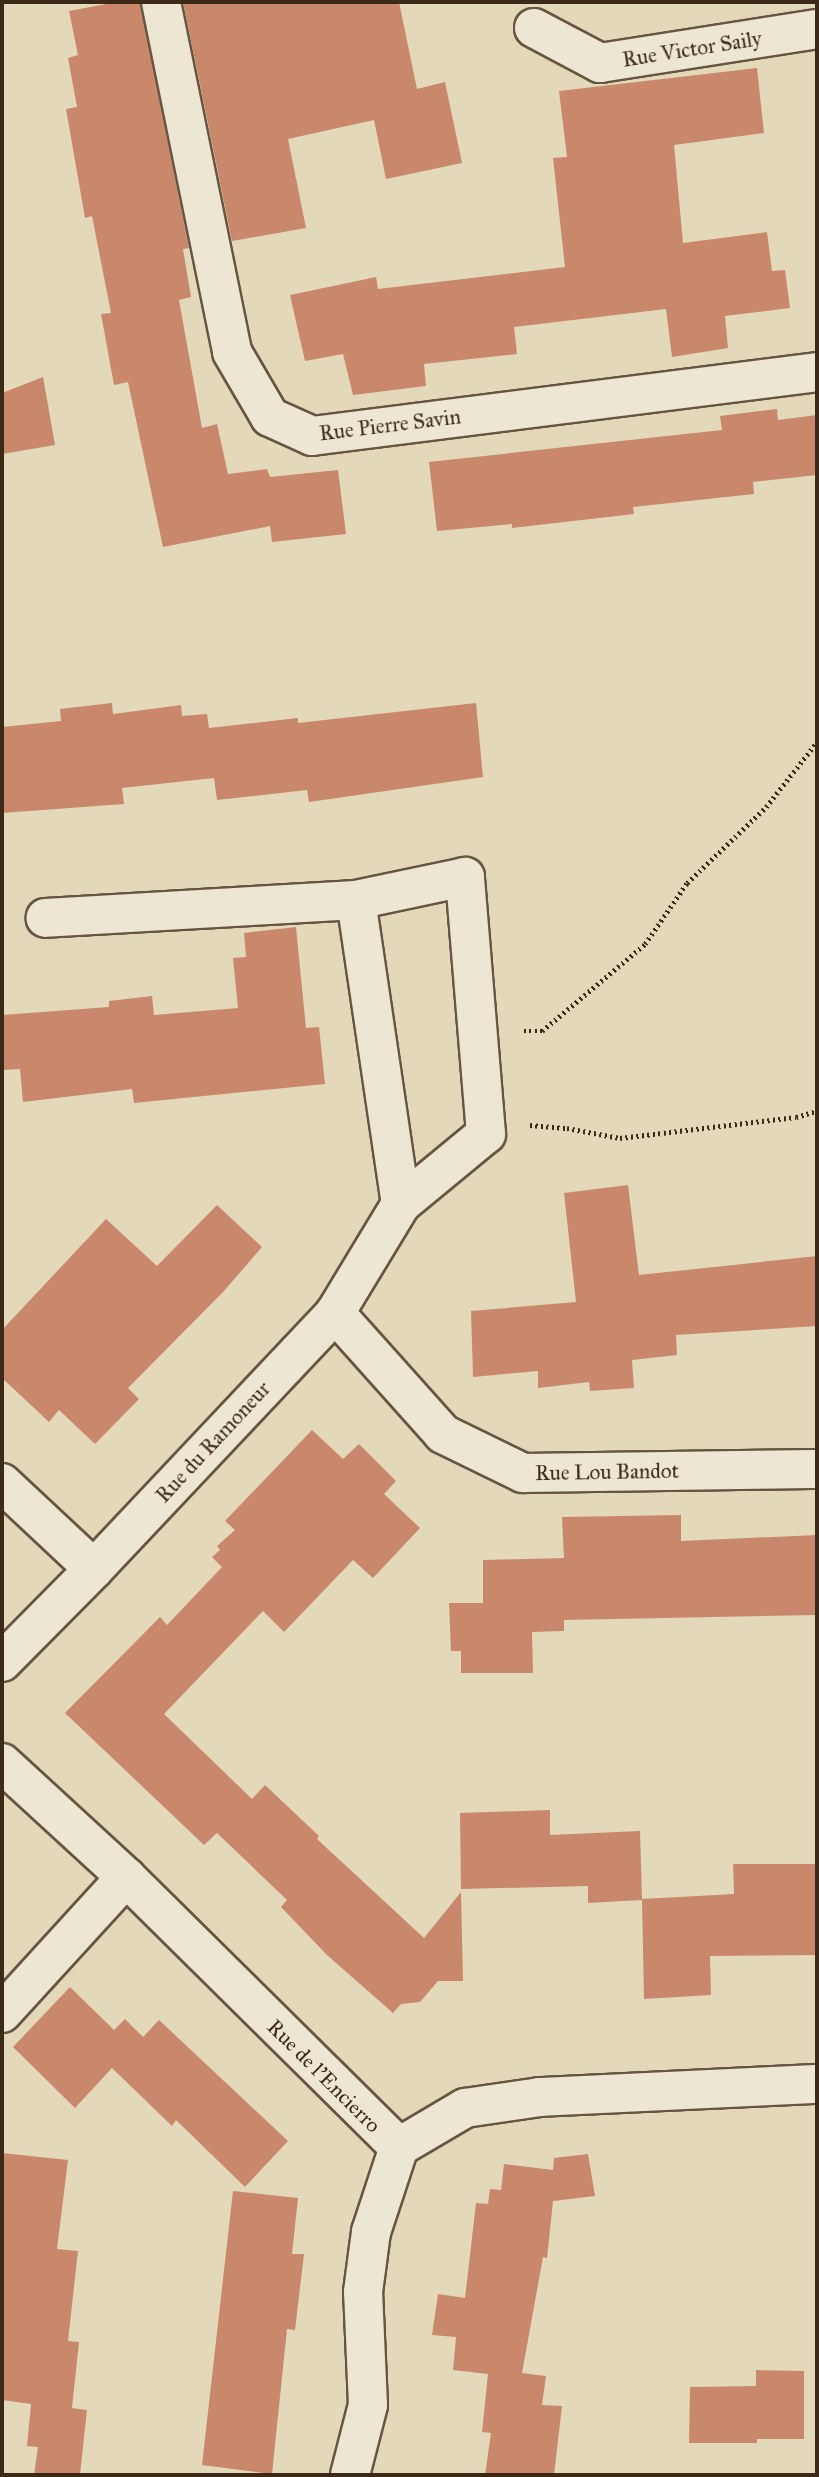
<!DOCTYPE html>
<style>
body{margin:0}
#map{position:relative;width:819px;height:2477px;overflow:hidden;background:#e3d8ba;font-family:"IM FELL Great Primer",serif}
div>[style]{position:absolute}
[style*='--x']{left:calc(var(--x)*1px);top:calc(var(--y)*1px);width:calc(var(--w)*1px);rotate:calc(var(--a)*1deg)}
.building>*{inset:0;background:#c9886c}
.path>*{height:4.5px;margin-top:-2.25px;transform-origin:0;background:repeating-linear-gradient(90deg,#3d2918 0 2px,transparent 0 5.5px)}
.roads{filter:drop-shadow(2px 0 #665540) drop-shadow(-2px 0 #665540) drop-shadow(0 2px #665540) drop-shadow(0 -2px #665540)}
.minor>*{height:38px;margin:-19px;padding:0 19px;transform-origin:19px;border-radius:19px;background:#ede6d2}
span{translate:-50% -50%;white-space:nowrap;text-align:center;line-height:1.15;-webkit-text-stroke:6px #ede6d2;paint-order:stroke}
.street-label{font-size:21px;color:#3d2918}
.frame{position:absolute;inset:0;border:4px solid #3d2918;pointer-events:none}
</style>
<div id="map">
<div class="building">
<i style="clip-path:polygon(117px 2px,140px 2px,189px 248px,183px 249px,191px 297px,179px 300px,202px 428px,217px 424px,228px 474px,267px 469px,270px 477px,338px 470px,346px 534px,272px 542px,270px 526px,163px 547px,128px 382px,114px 385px,101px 314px,111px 313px,92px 216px,85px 218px,66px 109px,77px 107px,68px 58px,78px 55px,69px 11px)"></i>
<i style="clip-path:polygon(183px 2px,399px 2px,417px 89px,445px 82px,462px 163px,386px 179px,374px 120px,288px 139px,306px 228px,232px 241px)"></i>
<i style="clip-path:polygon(757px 68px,764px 133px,674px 145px,683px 243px,767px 232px,772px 271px,785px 270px,790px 308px,725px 316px,728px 348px,672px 357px,666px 309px,514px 327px,517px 354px,424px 364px,426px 386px,353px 395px,343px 354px,305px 361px,290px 295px,376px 277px,378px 289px,565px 267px,553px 158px,567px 157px,559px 91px)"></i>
<i style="clip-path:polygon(43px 377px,55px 445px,2px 454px,2px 393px)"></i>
<i style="clip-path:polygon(777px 409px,778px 420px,817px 415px,817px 475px,753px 482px,754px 494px,633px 507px,634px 514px,512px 528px,512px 524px,437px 531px,429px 462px,722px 430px,720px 416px)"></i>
<i style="clip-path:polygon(112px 703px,113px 714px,181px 705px,182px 716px,207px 714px,209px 728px,298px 718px,298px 723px,476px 703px,483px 777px,309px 802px,307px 790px,217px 800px,214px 778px,122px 788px,124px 804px,2px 813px,2px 727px,61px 721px,60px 709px)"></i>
<i style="clip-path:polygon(296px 927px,306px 1028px,319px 1027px,325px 1084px,134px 1103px,132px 1089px,23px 1102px,20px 1069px,2px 1070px,2px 1015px,109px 1007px,109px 1001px,152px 996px,154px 1015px,238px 1008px,233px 958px,246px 957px,244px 933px)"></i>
<i style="clip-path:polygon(628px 1185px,639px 1275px,817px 1256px,817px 1326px,676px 1335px,677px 1355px,632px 1360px,634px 1388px,590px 1391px,589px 1382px,538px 1388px,538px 1371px,473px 1377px,471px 1311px,576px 1302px,564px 1193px)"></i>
<i style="clip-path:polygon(217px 1205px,262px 1247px,224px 1291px,128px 1388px,139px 1399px,95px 1444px,59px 1410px,49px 1422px,2px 1378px,2px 1330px,106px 1219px,157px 1266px)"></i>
<i style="clip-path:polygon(312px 1430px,343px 1459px,359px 1444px,396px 1481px,384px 1494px,420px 1528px,373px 1578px,353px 1560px,284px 1632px,263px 1611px,164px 1714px,252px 1799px,265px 1785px,319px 1836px,317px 1839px,424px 1938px,461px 1892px,463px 1981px,438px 1981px,420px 2002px,401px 2004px,393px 2013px,327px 1955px,281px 1907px,287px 1900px,217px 1833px,204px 1845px,65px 1713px,160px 1617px,167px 1625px,222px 1567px,212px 1557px,220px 1550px,217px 1546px,235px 1530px,225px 1521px)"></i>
<i style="clip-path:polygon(681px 1515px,681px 1541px,817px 1535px,817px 1615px,564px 1620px,564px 1631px,532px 1632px,533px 1673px,461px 1673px,461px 1651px,451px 1651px,449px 1603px,483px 1603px,483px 1560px,564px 1558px,562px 1517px)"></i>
<i style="clip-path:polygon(550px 1810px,550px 1835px,640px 1831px,642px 1899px,734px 1894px,733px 1864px,817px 1864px,817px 1955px,710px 1956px,711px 1995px,644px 1999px,642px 1900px,588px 1903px,588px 1886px,461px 1889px,460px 1813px)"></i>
<i style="clip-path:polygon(70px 1987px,114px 2030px,125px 2019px,143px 2037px,159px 2020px,288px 2141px,245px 2187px,176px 2120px,172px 2126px,112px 2068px,75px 2108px,13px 2047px)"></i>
<i style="clip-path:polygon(2px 2153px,68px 2160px,57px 2249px,78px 2251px,68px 2341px,79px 2342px,72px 2408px,87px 2410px,80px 2475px,34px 2475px,38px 2447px,27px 2446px,31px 2404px,2px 2400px)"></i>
<i style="clip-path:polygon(588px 2154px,595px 2196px,553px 2201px,547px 2258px,543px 2257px,522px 2373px,546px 2376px,542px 2405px,562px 2406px,554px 2475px,485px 2475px,491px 2433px,482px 2432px,488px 2374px,453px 2370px,456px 2337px,432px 2335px,438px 2294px,465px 2298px,476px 2203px,488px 2204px,490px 2189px,501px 2190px,504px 2164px,553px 2170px,554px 2158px)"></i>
<i style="clip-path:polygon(233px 2191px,298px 2198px,292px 2254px,304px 2254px,295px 2330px,287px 2329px,272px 2474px,202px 2465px)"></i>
<i style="clip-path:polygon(756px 2370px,804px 2371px,804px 2439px,757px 2439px,757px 2443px,689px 2443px,690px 2387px,756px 2386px)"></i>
</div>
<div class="path">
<i style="--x:524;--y:1031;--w:18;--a:0"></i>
<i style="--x:542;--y:1031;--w:135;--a:-40.2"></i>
<i style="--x:645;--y:944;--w:74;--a:-55.5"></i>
<i style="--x:687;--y:883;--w:110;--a:-43.9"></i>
<i style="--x:766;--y:807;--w:83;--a:-51.9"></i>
<i style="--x:530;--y:1125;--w:37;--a:5"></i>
<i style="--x:567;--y:1128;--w:54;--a:10.7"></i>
<i style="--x:620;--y:1138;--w:177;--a:-6.8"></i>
<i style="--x:796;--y:1117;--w:22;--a:-16"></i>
</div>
<div class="roads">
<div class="minor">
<i style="--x:161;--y:2;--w:357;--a:78.5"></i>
<i style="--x:232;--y:352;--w:75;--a:59.7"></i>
<i style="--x:270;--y:417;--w:46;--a:24.3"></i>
<i style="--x:312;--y:436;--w:509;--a:-7.22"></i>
<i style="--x:534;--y:28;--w:75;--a:27.9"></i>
<i style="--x:600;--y:63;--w:219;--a:-8.9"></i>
<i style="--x:356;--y:900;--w:307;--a:81.6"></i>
<i style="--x:335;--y:1313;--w:162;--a:48.2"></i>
<i style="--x:443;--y:1434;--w:89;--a:26"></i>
<i style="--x:523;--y:1473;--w:294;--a:-0.8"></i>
<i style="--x:2;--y:1483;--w:126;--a:43.1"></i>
<i style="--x:2;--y:1662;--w:131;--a:-45.3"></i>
<i style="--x:94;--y:1569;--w:352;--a:-46.7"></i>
<i style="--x:335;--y:1313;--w:127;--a:-58.8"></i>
<i style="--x:401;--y:1204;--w:110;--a:-39.5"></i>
<i style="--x:486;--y:1134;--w:258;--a:-94.7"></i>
<i style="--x:465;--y:877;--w:111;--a:168.1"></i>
<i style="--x:356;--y:900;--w:311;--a:176.7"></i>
<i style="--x:2;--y:1763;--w:168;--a:42.6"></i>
<i style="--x:126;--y:1877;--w:384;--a:44.7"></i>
<i style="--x:2;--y:2013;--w:184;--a:-47.6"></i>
<i style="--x:399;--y:2147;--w:77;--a:-30.6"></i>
<i style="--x:465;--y:2108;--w:76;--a:-8.3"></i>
<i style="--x:540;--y:2097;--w:277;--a:-2.7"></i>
<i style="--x:350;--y:2475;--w:72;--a:-75.6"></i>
<i style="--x:368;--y:2405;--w:113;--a:-92.5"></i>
<i style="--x:363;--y:2292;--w:61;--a:-82.4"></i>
<i style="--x:371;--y:2232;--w:89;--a:-71.8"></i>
</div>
</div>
<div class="street-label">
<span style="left:692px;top:49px;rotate:-9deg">Rue Victor Saily</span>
<span style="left:390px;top:425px;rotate:-7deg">Rue Pierre Savin</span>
<span style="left:213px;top:1442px;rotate:-47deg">Rue du Ramoneur</span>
<span style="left:607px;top:1472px;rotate:-1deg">Rue Lou Bandot</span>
<span style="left:324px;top:2076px;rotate:45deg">Rue de l'Encierro</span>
</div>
<div class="frame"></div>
</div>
